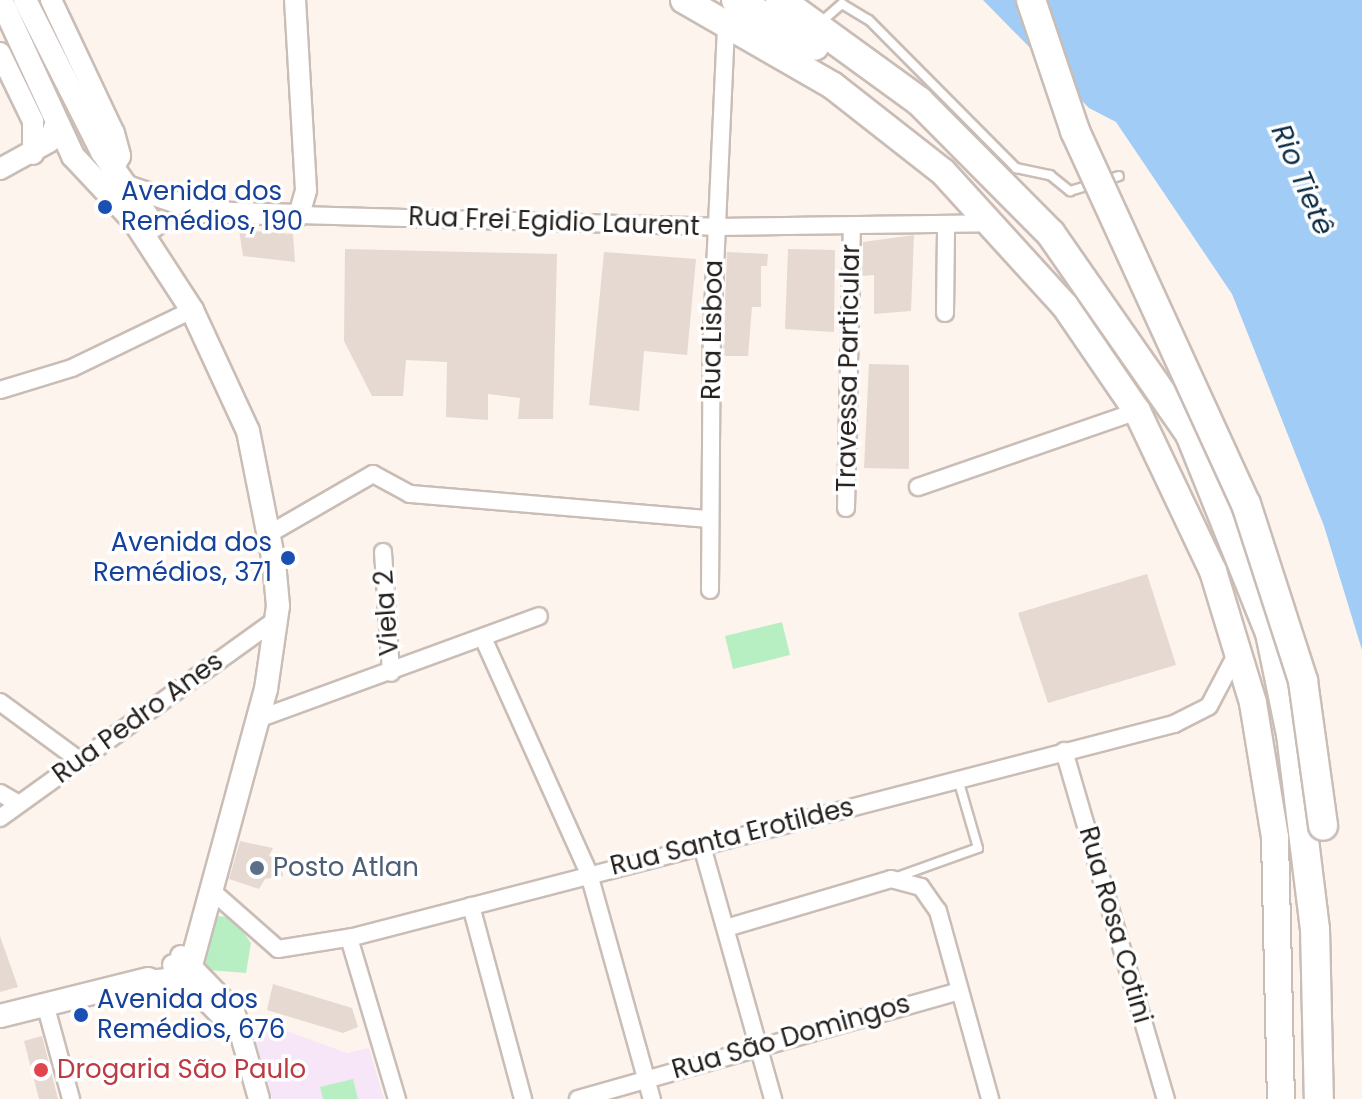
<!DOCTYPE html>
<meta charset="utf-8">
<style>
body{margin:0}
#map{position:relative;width:1362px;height:1099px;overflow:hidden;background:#fef4ee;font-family:Poppins,sans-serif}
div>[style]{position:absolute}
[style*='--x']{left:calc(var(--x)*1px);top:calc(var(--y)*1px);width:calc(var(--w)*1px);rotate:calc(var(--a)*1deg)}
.education>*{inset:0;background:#f6e6f8}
.green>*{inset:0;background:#b7efc2}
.water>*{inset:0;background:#a0ccf5}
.building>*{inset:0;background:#e5d9d1}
.roads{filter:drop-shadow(2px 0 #c9bdb6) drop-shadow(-2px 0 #c9bdb6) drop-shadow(0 2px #c9bdb6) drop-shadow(0 -2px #c9bdb6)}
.service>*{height:8px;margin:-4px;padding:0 4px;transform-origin:4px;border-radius:4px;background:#fff}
.minor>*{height:16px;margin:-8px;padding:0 8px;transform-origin:8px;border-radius:8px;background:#fff}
.tertiary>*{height:20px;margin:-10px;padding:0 10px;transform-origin:10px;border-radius:10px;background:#fff}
.secondary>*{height:22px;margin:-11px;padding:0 11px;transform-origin:11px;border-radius:11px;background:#fff}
.trunk>*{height:26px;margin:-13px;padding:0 13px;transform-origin:13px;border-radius:13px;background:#fff}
.motorway>*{height:28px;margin:-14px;padding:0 14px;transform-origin:14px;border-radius:14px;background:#fff}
.bridges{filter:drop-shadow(2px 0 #c9bdb6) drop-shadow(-2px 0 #c9bdb6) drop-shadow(0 2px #c9bdb6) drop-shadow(0 -2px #c9bdb6)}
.motorway-bridge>*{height:28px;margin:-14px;padding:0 14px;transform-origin:14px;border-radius:14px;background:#fff}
.dots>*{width:22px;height:22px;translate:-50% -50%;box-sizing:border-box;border:4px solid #fff;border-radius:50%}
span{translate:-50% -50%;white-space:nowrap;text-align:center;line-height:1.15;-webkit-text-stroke:7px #fff;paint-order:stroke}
.transit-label{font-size:26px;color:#164399}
.left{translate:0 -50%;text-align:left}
.right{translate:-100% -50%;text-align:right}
.street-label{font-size:26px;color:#25201d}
.service-label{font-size:26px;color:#4e5e75}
.health-label{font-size:26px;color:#be3a42}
.water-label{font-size:28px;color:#0c2e48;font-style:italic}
</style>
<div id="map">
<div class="education">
<i style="clip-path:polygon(268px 1024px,347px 1053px,369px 1048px,384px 1099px,272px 1099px,255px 1040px)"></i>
</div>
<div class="green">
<i style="clip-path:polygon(782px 622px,790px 655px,733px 669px,725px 636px)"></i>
<i style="clip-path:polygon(219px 916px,233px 918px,251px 943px,246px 973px,208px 970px,205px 965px,213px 919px)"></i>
<i style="clip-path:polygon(353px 1079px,358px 1099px,323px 1099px,320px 1087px)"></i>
</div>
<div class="water">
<i style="clip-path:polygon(983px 0,1362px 0,1362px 650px,1324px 526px,1232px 294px,1116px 122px,1089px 108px)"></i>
</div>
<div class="building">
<i style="clip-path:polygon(239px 230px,293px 234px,295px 262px,243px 256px)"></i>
<i style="clip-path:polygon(914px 235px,911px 311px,874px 314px,874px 275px,862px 276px,863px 242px)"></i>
<i style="clip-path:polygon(345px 249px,557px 254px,553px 419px,518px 419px,520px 398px,488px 394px,488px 420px,446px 417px,447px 362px,406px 360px,403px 396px,372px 396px,344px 341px)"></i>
<i style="clip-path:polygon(788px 249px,835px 250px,834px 332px,785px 329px)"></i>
<i style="clip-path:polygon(604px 252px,696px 259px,687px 355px,644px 351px,639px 411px,589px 405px)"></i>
<i style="clip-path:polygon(727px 252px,768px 254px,767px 266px,761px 266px,761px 307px,752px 307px,748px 356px,723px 356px)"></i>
<i style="clip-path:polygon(869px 364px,909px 365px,909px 469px,864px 468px)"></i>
<i style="clip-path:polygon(1147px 574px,1176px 665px,1048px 703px,1018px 613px)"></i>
<i style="clip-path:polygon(240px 841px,273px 848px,269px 856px,280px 859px,283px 876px,265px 879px,259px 889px,229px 879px)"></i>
<i style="clip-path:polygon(0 936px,18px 987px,0 992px)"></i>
<i style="clip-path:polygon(273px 984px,352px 1008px,358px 1027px,343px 1033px,267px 1010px)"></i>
<i style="clip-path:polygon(42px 1036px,58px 1099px,39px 1099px,24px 1041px)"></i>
</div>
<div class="roads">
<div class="service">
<i style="--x:821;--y:22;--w:28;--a:-41"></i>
<i style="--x:842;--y:4;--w:31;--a:31"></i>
<i style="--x:869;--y:20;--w:209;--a:45.2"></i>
<i style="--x:1016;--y:168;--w:35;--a:12"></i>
<i style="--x:1050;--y:175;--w:26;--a:39"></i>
<i style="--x:1070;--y:191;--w:51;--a:-17"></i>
<i style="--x:897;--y:877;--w:86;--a:-19.7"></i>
<i style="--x:978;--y:848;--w:72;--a:-106.2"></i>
</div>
<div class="minor">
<i style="--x:299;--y:215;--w:418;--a:1.6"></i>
<i style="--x:717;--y:227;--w:275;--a:-0.8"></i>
<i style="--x:945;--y:313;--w:86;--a:-89.3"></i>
<i style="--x:0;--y:390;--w:75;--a:-17"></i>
<i style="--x:72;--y:368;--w:133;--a:-25.8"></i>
<i style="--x:918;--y:487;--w:232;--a:-19.1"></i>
<i style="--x:846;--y:508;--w:281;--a:-88.8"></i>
<i style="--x:269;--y:534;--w:120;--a:-30"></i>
<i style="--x:373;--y:474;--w:42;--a:28.4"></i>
<i style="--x:410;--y:494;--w:301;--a:4.8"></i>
<i style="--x:383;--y:552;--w:121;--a:86.2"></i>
<i style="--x:710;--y:590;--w:255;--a:-89.6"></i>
<i style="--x:712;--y:335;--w:314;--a:-87.4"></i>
<i style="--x:484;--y:640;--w:256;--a:65.8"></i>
<i style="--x:589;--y:874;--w:234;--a:74.4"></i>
<i style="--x:0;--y:702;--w:98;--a:36.3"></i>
<i style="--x:258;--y:719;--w:299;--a:-20.1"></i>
<i style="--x:1064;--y:751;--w:363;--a:73.7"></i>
<i style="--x:0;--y:793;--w:22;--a:30"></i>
<i style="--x:0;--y:818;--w:341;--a:-35.7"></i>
<i style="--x:702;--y:846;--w:263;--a:74.3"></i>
<i style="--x:211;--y:890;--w:89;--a:41.4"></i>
<i style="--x:278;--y:949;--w:76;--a:-9.1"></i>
<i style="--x:353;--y:937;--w:848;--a:-14.54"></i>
<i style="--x:1174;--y:724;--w:39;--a:-27"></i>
<i style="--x:1209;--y:706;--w:60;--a:-62.2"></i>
<i style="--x:471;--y:906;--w:200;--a:74.9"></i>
<i style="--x:726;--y:928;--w:172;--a:-16.5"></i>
<i style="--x:891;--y:879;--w:31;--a:15"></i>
<i style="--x:921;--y:887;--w:29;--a:55"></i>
<i style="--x:938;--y:911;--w:195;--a:74.5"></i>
<i style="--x:349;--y:938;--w:168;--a:73.4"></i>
<i style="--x:47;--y:1011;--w:91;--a:74.7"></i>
<i style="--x:578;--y:1099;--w:396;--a:-15.8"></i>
</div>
<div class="tertiary">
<i style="--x:51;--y:0;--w:147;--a:64.7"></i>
<i style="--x:114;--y:133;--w:24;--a:75"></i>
<i style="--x:120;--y:156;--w:17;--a:118"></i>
<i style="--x:0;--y:53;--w:76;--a:64.1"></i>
<i style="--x:33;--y:121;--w:33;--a:90"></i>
<i style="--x:0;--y:169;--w:56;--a:-28.9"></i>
<i style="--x:49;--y:142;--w:21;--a:-71"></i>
<i style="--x:124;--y:185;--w:84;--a:18.6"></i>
<i style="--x:204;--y:212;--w:95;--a:1.8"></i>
<i style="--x:299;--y:215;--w:26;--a:-74"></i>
<i style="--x:306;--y:190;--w:190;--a:-93.3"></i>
<i style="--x:181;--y:956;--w:76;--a:46.1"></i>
<i style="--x:234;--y:1011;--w:91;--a:74.1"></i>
<i style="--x:173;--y:965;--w:79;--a:46.5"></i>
</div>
<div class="secondary">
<i style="--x:1;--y:0;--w:172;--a:65.2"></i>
<i style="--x:73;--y:156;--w:89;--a:46.8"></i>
<i style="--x:134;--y:221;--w:106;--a:56.9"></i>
<i style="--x:192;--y:310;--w:133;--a:65.2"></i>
<i style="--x:248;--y:431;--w:134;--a:78.8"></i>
<i style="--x:274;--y:562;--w:44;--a:84.8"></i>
<i style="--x:278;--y:606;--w:84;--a:98.2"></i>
<i style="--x:266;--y:689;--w:286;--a:105.2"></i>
<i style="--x:191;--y:965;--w:19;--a:133"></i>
<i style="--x:178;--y:979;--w:41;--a:174.4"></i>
<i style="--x:25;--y:0;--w:170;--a:63.1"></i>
<i style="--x:102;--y:152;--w:90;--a:54.9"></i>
<i style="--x:0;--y:1016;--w:153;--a:-14"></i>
</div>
<div class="trunk">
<i style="--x:684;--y:0;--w:171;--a:29.9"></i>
<i style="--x:832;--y:85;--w:141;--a:38.1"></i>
<i style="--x:943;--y:172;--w:181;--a:47.7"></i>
<i style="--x:1065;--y:306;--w:127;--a:55.6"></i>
<i style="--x:1137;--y:411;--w:177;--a:64.6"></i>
<i style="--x:1213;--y:571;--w:138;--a:73.1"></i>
<i style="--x:1253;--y:703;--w:137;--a:80.7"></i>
<i style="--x:1275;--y:838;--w:261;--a:88.7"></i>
</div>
<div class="motorway">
<i style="--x:736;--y:0;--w:91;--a:30.2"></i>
<i style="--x:780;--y:0;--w:172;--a:36"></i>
<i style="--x:919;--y:101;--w:187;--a:45.2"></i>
<i style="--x:1051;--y:234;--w:244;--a:55.2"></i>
<i style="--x:1190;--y:434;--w:214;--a:68.1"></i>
<i style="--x:1270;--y:633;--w:103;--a:78.3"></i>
<i style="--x:1291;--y:734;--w:196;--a:83"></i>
<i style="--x:1315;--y:929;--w:170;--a:88.7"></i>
</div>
</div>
<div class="bridges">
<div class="motorway-bridge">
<i style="--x:1031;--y:0;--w:138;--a:71.4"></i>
<i style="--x:1075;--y:131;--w:410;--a:65.4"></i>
<i style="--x:1246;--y:504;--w:186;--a:72.1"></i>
<i style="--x:1303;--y:681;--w:146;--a:82.1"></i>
</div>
</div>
<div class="dots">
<i style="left:105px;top:207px;background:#1a4fb4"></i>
<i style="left:288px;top:558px;background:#1a4fb4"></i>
<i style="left:257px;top:868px;background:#5c6f8a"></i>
<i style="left:81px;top:1015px;background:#1a4fb4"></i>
<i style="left:41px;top:1070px;background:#e0444e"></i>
</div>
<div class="transit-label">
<span class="left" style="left:121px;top:207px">Avenida dos<br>Remédios, 190</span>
<span class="right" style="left:272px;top:558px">Avenida dos<br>Remédios, 371</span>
<span class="left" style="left:97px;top:1015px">Avenida dos<br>Remédios, 676</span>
</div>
<div class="street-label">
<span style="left:554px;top:222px;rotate:2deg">Rua Frei Egidio Laurent</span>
<span style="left:713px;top:330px;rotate:-89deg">Rua Lisboa</span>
<span style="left:849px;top:368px;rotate:-89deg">Travessa Particular</span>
<span style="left:387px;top:613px;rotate:-94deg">Viela 2</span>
<span style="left:138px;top:718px;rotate:-36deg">Rua Pedro Anes</span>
<span style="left:732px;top:837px;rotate:-14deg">Rua Santa Erotildes</span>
<span style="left:1115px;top:925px;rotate:74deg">Rua Rosa Cotini</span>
<span style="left:791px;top:1037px;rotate:-16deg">Rua São Domingos</span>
</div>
<div class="service-label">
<span class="left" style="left:273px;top:868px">Posto Atlan</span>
</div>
<div class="health-label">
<span class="left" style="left:57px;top:1070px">Drogaria São Paulo</span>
</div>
<div class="water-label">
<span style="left:1302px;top:180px;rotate:67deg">Rio Tietê</span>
</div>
</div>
